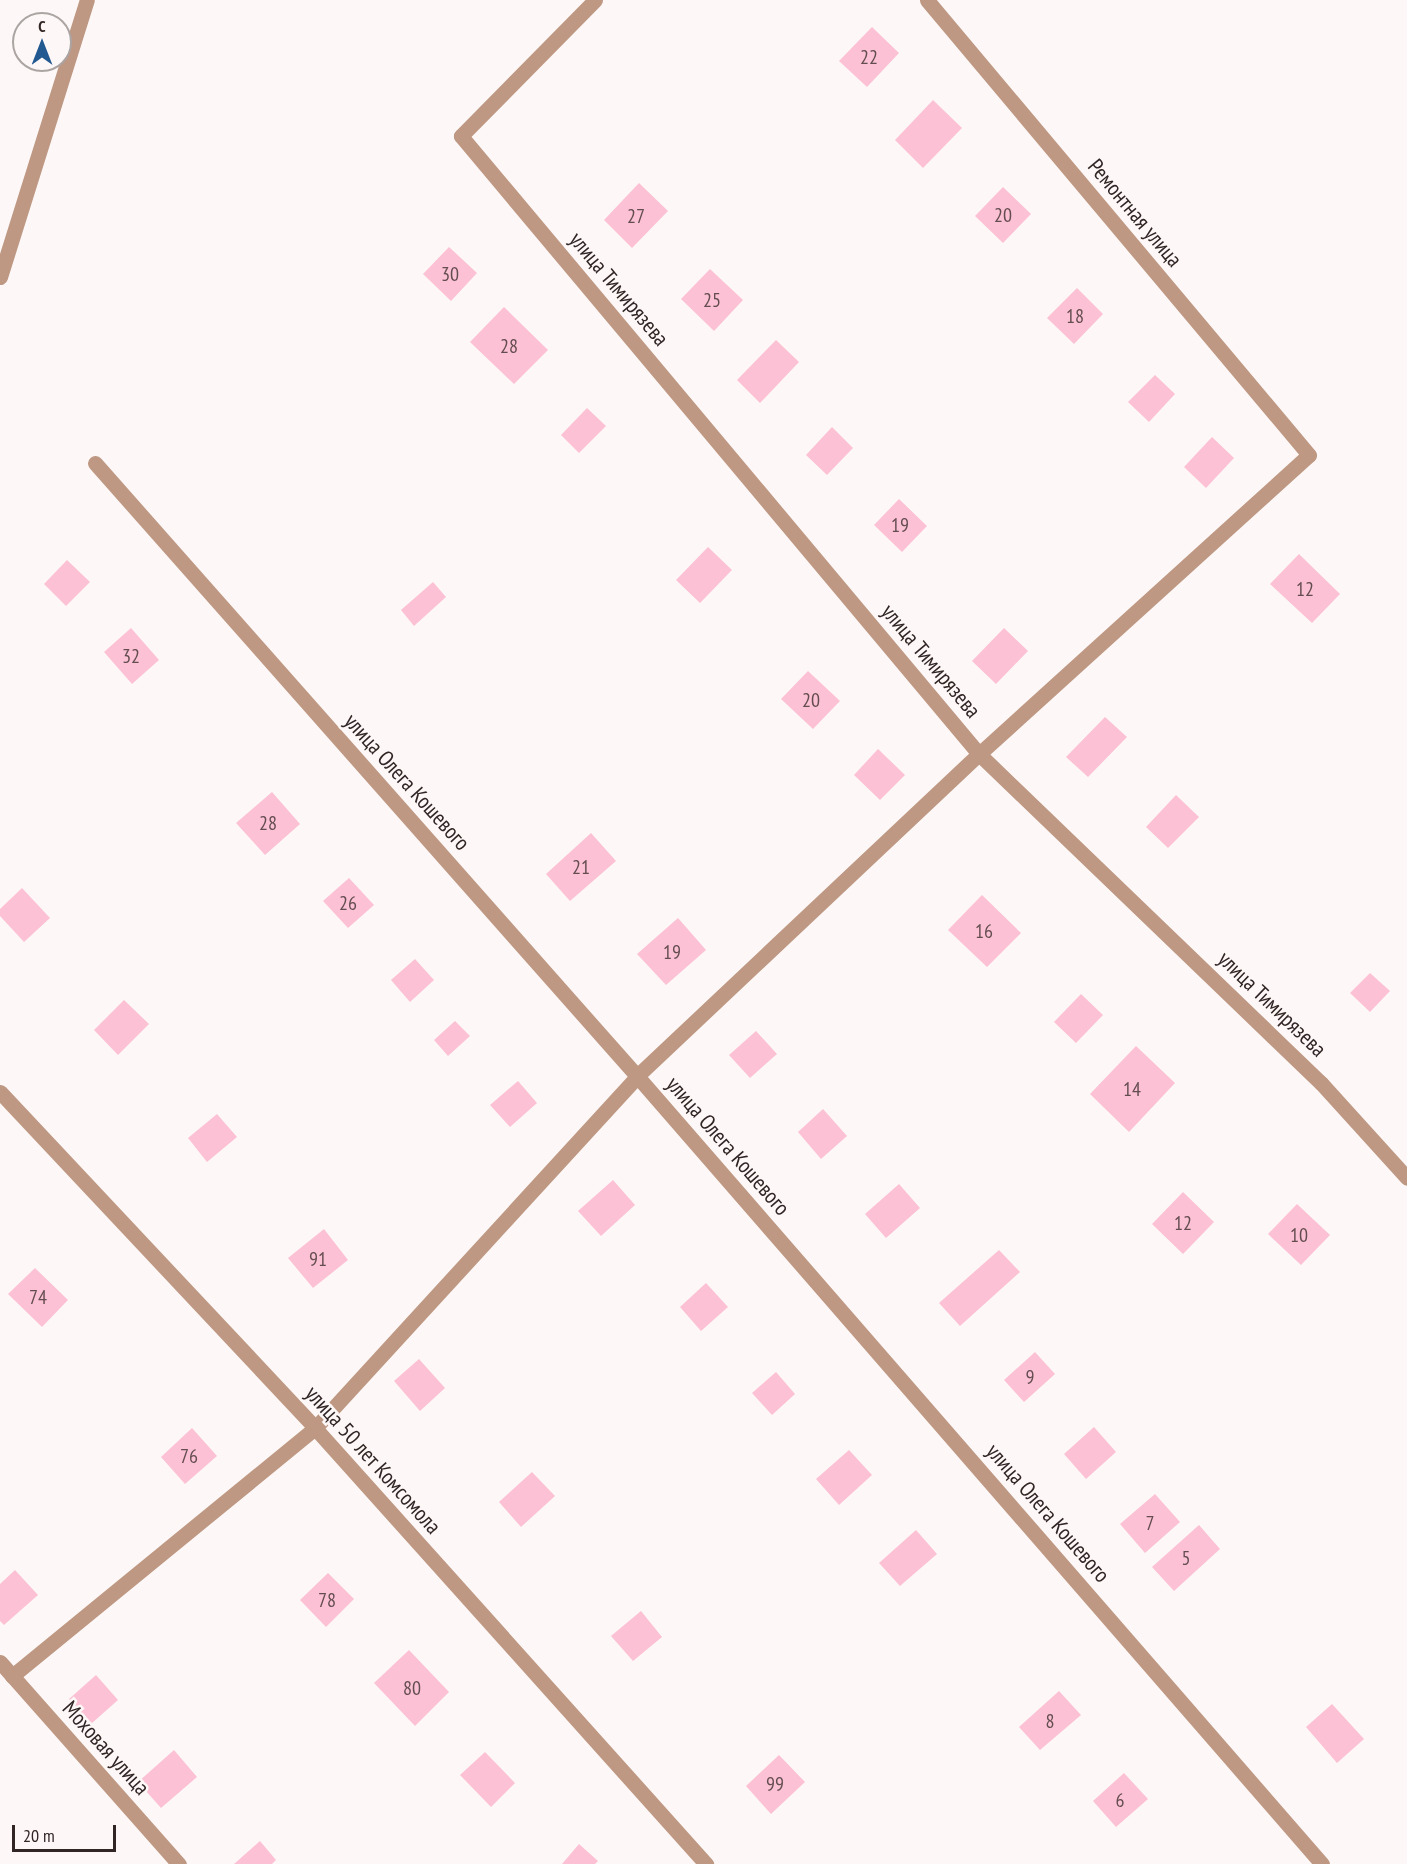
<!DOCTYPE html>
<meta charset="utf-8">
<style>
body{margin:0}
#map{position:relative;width:1407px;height:1864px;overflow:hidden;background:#fdf8f7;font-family:"PT Sans Narrow",sans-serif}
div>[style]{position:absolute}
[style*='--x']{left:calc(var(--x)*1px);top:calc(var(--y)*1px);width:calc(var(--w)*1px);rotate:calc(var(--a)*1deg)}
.building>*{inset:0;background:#fcc1d4}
.minor>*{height:15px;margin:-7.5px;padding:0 7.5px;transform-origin:7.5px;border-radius:7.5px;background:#be9883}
span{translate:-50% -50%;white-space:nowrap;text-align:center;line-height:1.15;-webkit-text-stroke:5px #fdf8f7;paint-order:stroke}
.number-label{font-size:20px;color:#644d51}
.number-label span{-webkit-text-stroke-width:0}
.street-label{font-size:22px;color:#312625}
.north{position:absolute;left:12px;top:12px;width:60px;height:60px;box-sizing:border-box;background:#fdf8f7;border:2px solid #aba4a3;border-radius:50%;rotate:0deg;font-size:16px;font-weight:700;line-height:24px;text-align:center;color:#312625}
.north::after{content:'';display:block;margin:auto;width:21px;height:27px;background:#225991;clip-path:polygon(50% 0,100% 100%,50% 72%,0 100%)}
.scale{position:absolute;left:12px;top:1825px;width:104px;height:27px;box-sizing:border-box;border:3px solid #312625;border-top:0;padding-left:8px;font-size:18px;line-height:21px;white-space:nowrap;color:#312625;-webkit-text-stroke:4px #fdf8f7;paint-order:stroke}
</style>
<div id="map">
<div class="building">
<i style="clip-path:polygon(872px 27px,899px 53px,867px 87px,839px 61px)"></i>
<i style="clip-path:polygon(933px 100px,962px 128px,923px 168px,895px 140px)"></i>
<i style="clip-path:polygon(639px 183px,668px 211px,632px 248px,604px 220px)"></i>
<i style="clip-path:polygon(1003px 187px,1031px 214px,1003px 243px,975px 216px)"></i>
<i style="clip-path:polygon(449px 247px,477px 273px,451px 301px,423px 274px)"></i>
<i style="clip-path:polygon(710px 269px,743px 300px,714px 331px,681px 299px)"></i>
<i style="clip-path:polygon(1077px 288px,1103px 314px,1074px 344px,1047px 318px)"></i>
<i style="clip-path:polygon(504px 307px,548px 350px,514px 384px,470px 342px)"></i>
<i style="clip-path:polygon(776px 340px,799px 362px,760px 403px,737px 380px)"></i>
<i style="clip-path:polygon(1155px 375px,1175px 394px,1149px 422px,1128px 402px)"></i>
<i style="clip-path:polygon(587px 408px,606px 426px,579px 453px,561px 435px)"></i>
<i style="clip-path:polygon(832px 427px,853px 448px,827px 475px,806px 455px)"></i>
<i style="clip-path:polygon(1212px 437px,1234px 458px,1206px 488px,1184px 467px)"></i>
<i style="clip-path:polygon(899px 499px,927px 526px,902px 552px,874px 525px)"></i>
<i style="clip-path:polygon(708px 547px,732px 570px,700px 603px,676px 580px)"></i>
<i style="clip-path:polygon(1299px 554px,1340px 594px,1312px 623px,1270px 584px)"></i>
<i style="clip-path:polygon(67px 560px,90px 582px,66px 606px,44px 584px)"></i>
<i style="clip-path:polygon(433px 582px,446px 597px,414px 626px,401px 610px)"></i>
<i style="clip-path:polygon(131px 628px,159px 660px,132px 684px,104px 652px)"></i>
<i style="clip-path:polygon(1004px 628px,1028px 651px,996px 684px,972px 661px)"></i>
<i style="clip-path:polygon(808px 671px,840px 701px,813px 729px,781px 699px)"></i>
<i style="clip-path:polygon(1105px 717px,1127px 737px,1088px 777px,1066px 757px)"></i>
<i style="clip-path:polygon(878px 749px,905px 775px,880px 800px,854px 775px)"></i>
<i style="clip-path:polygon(272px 792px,300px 824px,265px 855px,236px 823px)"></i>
<i style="clip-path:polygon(1176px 795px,1199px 817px,1168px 848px,1146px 827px)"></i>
<i style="clip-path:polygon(591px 833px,616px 861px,570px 901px,546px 874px)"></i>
<i style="clip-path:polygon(349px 878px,374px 905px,348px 928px,323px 901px)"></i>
<i style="clip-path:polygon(22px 888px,50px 918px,24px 942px,0 916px,0 909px)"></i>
<i style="clip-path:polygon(982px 895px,1021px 933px,987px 967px,948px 930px)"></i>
<i style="clip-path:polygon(678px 918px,706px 950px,666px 985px,637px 954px)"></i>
<i style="clip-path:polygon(415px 959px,434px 980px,410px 1002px,391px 980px)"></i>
<i style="clip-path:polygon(1370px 973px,1390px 991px,1370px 1012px,1350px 993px)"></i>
<i style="clip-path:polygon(1081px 994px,1103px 1015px,1076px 1043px,1054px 1022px)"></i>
<i style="clip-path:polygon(124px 1000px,149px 1024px,118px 1055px,94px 1030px)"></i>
<i style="clip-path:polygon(455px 1021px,470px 1036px,448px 1056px,434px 1040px)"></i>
<i style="clip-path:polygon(756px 1031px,777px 1054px,750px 1078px,729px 1055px)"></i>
<i style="clip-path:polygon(1136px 1046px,1175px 1083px,1129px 1132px,1090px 1094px)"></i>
<i style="clip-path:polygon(518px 1081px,537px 1103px,510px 1127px,490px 1105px)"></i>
<i style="clip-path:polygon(823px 1109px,847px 1136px,821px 1159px,798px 1132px)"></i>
<i style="clip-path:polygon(217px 1114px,237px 1137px,207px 1162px,188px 1138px)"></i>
<i style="clip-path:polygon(613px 1180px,635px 1205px,601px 1236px,578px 1211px)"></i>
<i style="clip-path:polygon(899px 1184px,920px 1208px,886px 1238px,865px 1214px)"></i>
<i style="clip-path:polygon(1183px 1192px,1214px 1222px,1183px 1254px,1152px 1224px)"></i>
<i style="clip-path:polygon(1297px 1204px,1330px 1235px,1301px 1265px,1268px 1234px)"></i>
<i style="clip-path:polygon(324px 1229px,348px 1260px,313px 1288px,288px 1258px)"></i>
<i style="clip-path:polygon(999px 1250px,1020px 1272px,960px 1326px,939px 1303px)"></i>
<i style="clip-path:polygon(35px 1268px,68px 1300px,42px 1327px,8px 1294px)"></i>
<i style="clip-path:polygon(706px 1283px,728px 1307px,701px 1331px,680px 1307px)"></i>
<i style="clip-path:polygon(1035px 1352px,1055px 1374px,1024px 1402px,1004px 1380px)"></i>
<i style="clip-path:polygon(419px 1359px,445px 1388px,420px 1411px,394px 1381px)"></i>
<i style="clip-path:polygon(776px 1372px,795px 1394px,772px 1415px,752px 1393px)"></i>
<i style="clip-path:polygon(1094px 1427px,1116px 1452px,1086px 1479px,1064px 1454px)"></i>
<i style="clip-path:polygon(192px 1428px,217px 1456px,185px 1484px,161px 1457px)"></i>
<i style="clip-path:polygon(849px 1450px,872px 1475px,839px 1505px,816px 1479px)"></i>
<i style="clip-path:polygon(532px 1472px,555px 1496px,521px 1527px,499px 1502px)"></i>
<i style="clip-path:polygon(1155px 1494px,1180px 1522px,1145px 1553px,1120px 1524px)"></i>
<i style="clip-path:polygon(1199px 1525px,1220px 1549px,1174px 1591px,1152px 1567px)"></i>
<i style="clip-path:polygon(916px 1530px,937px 1554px,900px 1586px,879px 1563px)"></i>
<i style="clip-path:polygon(15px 1570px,38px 1595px,4px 1625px,0 1621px,0 1584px)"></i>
<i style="clip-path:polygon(328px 1573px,354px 1599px,326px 1627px,300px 1600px)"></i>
<i style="clip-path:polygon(641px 1611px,662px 1637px,633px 1661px,611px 1636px)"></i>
<i style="clip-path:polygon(409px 1650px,449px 1692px,415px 1726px,374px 1683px)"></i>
<i style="clip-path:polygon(96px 1675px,118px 1700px,91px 1724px,69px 1699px)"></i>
<i style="clip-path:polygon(1059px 1691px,1081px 1715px,1040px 1750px,1019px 1727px)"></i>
<i style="clip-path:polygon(1332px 1704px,1364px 1739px,1337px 1763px,1306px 1727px)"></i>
<i style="clip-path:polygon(174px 1750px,197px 1777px,161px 1808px,138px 1782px)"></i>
<i style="clip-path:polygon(485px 1752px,515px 1783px,491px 1807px,460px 1775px)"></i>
<i style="clip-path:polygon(779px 1755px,805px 1782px,771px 1814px,746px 1786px)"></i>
<i style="clip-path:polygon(1124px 1773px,1148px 1799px,1116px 1827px,1093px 1801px)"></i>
<i style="clip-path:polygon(260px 1841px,276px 1860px,272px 1864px,234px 1864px)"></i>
<i style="clip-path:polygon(579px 1844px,598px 1861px,595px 1864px,562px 1864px)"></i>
</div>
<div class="minor">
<i style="--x:595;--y:0;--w:191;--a:134.6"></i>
<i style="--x:461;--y:136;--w:806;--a:50.03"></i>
<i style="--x:979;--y:754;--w:475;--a:43.9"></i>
<i style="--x:1321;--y:1083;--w:128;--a:47.8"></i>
<i style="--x:0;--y:277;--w:290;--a:-72.6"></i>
<i style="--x:95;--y:463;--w:818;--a:48.52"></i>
<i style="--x:637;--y:1076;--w:1044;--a:49"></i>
<i style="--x:0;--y:1092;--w:461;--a:46.8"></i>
<i style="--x:315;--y:1428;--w:586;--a:48.11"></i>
<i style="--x:0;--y:1662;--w:270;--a:48.5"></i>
<i style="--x:12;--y:1676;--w:392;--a:-39.3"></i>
<i style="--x:315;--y:1428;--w:477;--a:-47.5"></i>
<i style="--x:637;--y:1076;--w:470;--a:-43.3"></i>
<i style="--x:979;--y:754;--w:445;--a:-42.2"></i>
<i style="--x:1309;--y:455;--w:594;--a:-130.02"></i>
</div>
<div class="number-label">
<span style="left:869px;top:57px">22</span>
<span style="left:1003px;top:215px">20</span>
<span style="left:636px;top:216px">27</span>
<span style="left:450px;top:274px">30</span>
<span style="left:712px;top:300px">25</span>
<span style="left:1075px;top:316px">18</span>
<span style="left:509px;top:346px">28</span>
<span style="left:900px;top:525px">19</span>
<span style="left:1305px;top:589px">12</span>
<span style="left:131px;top:656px">32</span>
<span style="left:811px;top:700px">20</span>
<span style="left:268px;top:823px">28</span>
<span style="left:581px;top:867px">21</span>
<span style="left:348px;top:903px">26</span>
<span style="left:984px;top:931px">16</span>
<span style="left:672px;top:952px">19</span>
<span style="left:1132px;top:1089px">14</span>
<span style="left:1183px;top:1223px">12</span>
<span style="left:1299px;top:1235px">10</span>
<span style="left:318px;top:1259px">91</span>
<span style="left:38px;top:1297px">74</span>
<span style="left:1030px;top:1377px">9</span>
<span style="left:189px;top:1456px">76</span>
<span style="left:1150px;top:1523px">7</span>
<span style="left:1186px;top:1558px">5</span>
<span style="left:327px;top:1600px">78</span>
<span style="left:412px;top:1688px">80</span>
<span style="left:1050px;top:1721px">8</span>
<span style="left:775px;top:1784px">99</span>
<span style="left:1120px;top:1800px">6</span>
</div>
<div class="street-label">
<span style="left:1135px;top:213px;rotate:50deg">Ремонтная улица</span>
<span style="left:619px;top:289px;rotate:50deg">улица Тимирязева</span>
<span style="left:931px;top:661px;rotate:50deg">улица Тимирязева</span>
<span style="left:407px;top:782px;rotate:48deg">улица Олега Кошевого</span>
<span style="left:1272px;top:1004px;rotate:44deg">улица Тимирязева</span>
<span style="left:728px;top:1146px;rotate:49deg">улица Олега Кошевого</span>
<span style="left:373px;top:1460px;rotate:48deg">улица 50 лет Комсомола</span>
<span style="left:1048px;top:1513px;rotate:49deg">улица Олега Кошевого</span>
<span style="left:106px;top:1748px;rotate:48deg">Моховая улица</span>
</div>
<div class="north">С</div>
<div class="scale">20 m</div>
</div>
